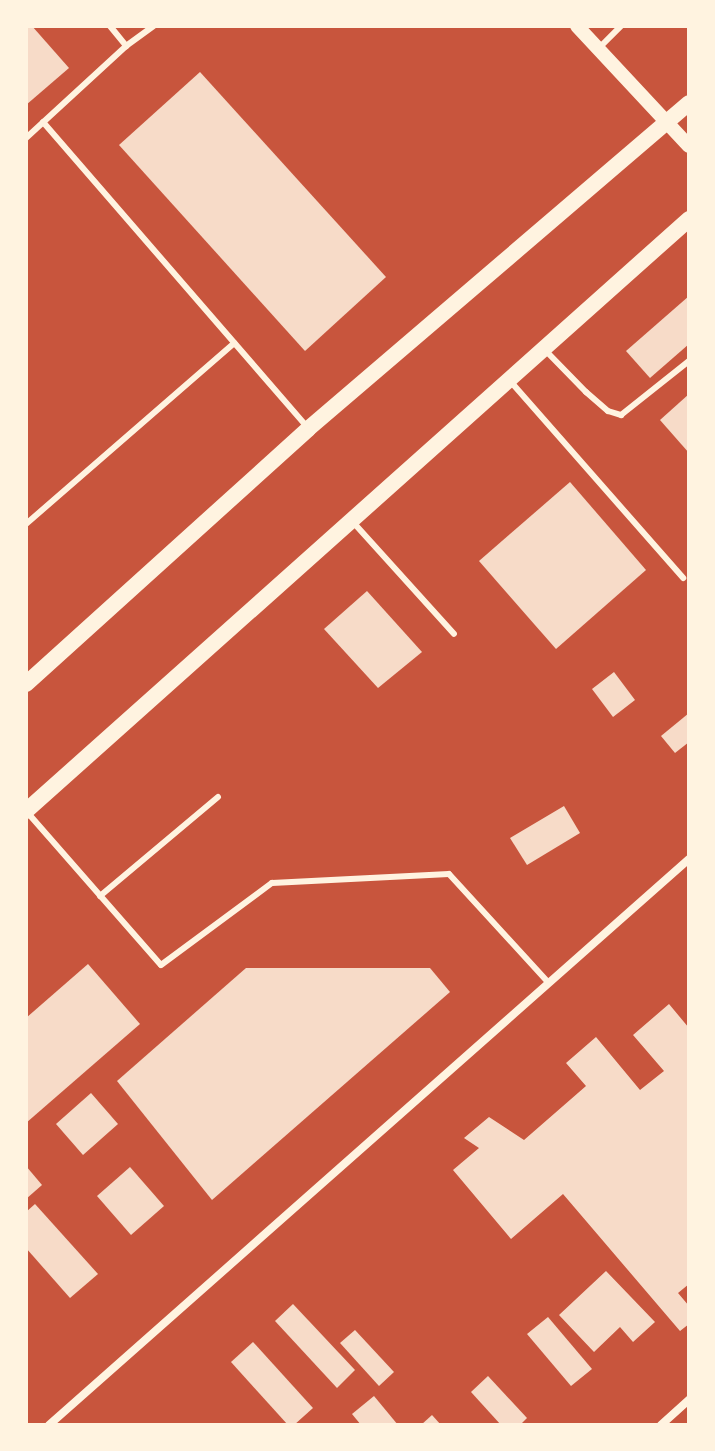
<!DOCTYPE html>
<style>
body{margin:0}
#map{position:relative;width:715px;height:1451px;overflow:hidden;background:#c8553d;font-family:Rubik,sans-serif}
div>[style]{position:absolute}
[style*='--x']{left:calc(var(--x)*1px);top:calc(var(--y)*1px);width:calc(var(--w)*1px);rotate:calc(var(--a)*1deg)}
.building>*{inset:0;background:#f7dbc8}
.service>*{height:6px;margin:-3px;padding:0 3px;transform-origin:3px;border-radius:3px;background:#fff3e0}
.minor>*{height:8px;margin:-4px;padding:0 4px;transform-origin:4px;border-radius:4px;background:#fff3e0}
.tertiary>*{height:14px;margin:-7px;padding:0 7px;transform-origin:7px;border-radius:7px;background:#fff3e0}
.secondary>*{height:16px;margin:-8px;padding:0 8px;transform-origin:8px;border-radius:8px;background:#fff3e0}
span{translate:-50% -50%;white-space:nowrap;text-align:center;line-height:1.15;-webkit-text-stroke:8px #fff3e0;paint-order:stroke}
.frame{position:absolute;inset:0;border:28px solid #fff3e0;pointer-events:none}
</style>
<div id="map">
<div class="building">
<i style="clip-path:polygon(26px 26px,32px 26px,69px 68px,26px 105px)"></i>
<i style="clip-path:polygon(200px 72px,386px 277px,305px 351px,119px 145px)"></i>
<i style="clip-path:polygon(689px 296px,689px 344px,650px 378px,626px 351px)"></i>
<i style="clip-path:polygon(689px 394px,689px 453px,660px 420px)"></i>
<i style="clip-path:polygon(570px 482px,646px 570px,556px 649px,479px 561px)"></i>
<i style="clip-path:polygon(367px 591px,422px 652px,378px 688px,324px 629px)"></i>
<i style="clip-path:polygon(614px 672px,635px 700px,613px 717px,592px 689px)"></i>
<i style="clip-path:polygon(689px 713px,689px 742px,675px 753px,661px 736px)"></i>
<i style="clip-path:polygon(564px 806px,580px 833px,527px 865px,510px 838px)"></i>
<i style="clip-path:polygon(88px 964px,140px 1024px,26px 1123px,26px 1018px)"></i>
<i style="clip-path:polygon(246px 968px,430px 968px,450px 992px,212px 1200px,117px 1081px)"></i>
<i style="clip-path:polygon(669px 1004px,689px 1028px,689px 1284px,678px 1293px,689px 1306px,689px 1324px,680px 1331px,563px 1194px,511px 1239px,453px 1170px,479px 1148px,464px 1138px,489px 1117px,524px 1140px,586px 1086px,566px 1063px,596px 1037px,640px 1090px,664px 1071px,633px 1035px)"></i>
<i style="clip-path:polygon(91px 1093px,118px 1124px,83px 1155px,56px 1124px)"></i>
<i style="clip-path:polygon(26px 1166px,42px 1185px,26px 1199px)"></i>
<i style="clip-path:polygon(130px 1167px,164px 1206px,131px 1235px,97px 1196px)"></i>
<i style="clip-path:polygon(35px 1204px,98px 1274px,70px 1298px,26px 1248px,26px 1212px)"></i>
<i style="clip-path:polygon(606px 1271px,655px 1322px,633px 1342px,620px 1327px,594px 1352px,559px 1315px)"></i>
<i style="clip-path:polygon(293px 1304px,355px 1370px,337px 1388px,275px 1321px)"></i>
<i style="clip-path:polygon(548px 1317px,592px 1369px,571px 1386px,527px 1334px)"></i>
<i style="clip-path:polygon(355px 1330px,394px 1372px,379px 1386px,340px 1343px)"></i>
<i style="clip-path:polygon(253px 1342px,313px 1408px,294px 1425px,288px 1425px,231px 1362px)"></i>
<i style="clip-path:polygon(488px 1376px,527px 1418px,520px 1425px,501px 1425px,471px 1392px)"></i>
<i style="clip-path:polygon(374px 1396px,398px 1425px,361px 1425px,352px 1414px)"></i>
<i style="clip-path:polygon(432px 1415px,441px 1425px,421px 1425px)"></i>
</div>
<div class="service">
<i style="--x:110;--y:26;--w:26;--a:51"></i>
<i style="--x:598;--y:49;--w:33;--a:-45"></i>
<i style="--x:43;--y:122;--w:405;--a:49.1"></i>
<i style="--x:26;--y:138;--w:136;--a:-42.6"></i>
<i style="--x:126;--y:46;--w:34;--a:-36"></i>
<i style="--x:545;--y:350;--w:59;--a:45.7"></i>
<i style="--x:586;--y:392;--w:29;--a:41"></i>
<i style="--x:608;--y:411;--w:14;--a:17"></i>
<i style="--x:621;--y:415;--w:87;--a:-38.5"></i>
<i style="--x:511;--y:382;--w:261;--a:48.7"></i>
<i style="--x:352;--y:521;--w:152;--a:47.9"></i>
<i style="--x:26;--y:524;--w:276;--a:-41"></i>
<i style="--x:27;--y:812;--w:203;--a:48.8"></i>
<i style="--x:161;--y:965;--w:138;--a:-36.5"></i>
<i style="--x:272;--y:883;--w:177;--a:-2.9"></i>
<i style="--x:449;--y:874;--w:145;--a:47.5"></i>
<i style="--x:100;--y:896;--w:154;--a:-40"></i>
</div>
<div class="minor">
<i style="--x:49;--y:1425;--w:854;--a:-41.49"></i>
<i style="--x:661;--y:1425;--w:38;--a:-42"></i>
</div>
<div class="tertiary">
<i style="--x:577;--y:26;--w:164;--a:47"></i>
</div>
<div class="secondary">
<i style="--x:26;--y:684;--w:380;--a:-42.1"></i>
<i style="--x:308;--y:429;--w:501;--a:-40.55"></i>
<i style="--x:26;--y:811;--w:889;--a:-41.76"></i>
</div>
<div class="frame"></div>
</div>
